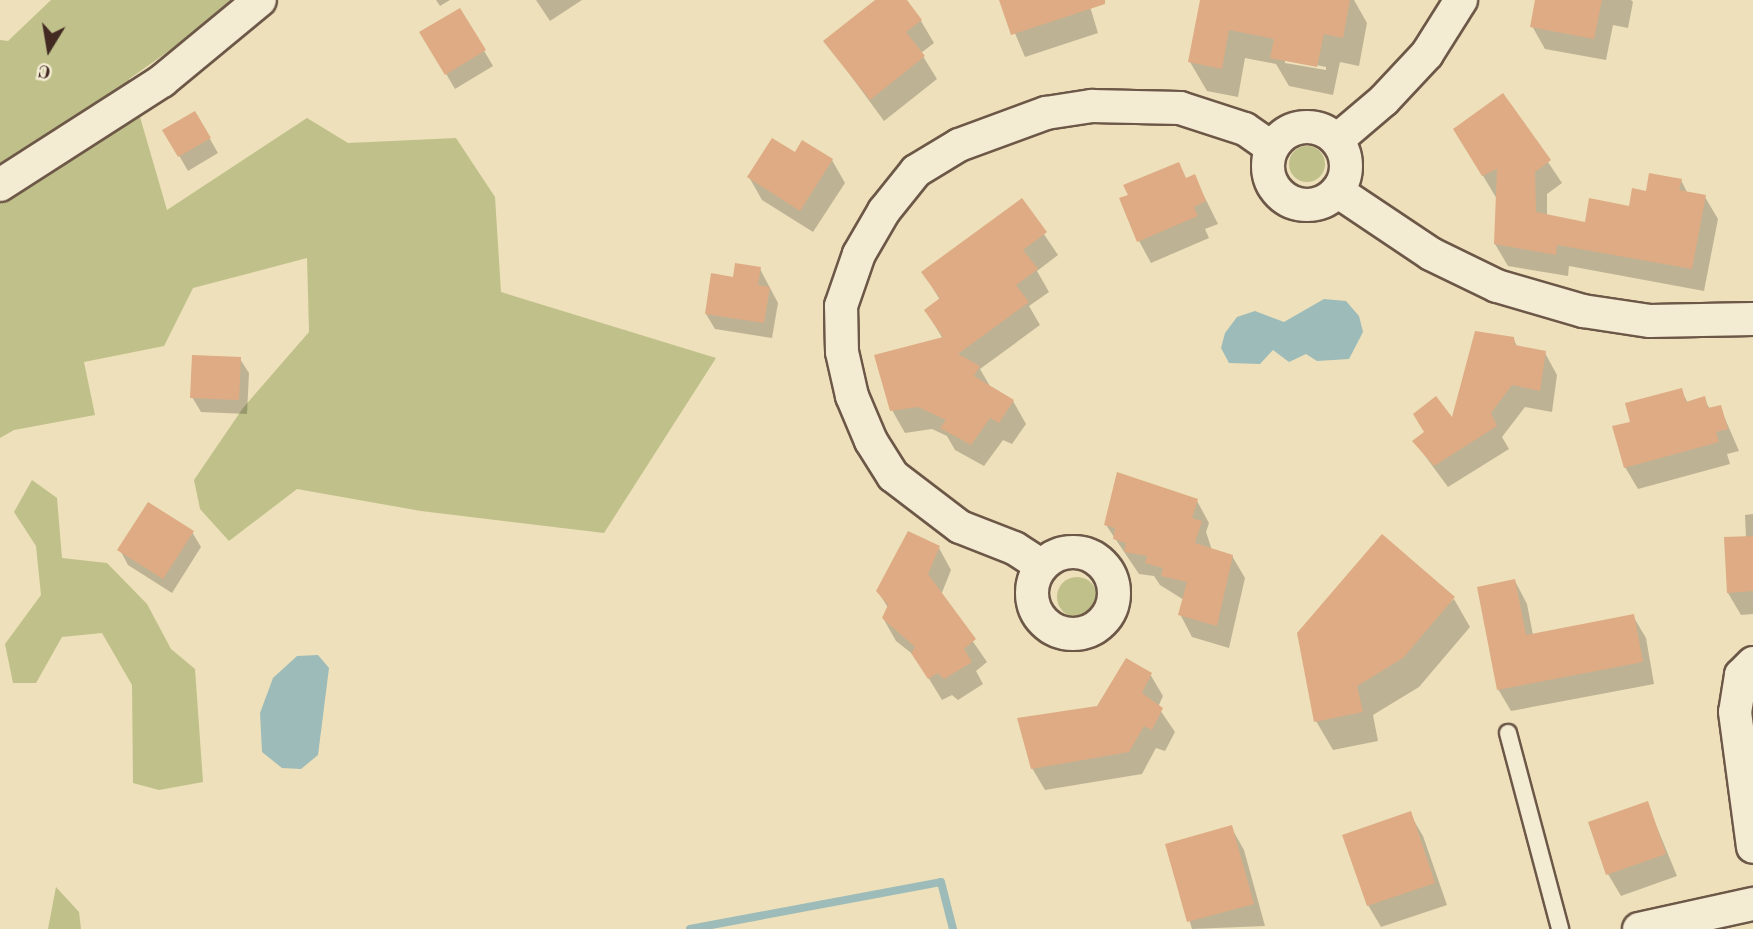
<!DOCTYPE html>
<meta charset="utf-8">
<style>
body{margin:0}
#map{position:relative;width:1753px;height:929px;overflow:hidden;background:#ede0ba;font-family:"Old Standard TT",serif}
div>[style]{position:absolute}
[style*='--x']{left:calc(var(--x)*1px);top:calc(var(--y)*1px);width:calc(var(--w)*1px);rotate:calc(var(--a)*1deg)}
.green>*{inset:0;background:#c0c08a}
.round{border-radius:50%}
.water>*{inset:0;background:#9dbbb9}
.shadow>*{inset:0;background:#0003}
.stream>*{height:8px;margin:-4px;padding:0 4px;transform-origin:4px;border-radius:4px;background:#9dbbb9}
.building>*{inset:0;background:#deab84}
.roads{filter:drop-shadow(2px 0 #6d5848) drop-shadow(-2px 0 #6d5848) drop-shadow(0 2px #6d5848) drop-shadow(0 -2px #6d5848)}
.lane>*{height:16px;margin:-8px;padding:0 8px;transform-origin:8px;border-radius:8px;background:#f3ebd2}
.street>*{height:32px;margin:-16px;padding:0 16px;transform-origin:16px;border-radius:16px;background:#f3ebd2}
.street>.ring{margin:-16px;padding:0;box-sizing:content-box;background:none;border:32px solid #f3ebd2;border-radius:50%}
span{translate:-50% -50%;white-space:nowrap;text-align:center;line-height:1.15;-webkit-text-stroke:6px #f3ebd2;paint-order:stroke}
.north{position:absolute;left:14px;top:14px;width:70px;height:70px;-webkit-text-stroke:5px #f3ebd2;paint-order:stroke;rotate:191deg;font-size:19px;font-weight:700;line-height:28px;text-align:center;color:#422a22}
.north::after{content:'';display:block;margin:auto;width:24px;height:32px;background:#422a22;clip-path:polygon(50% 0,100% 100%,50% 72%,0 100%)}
</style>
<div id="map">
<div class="green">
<i style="clip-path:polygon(51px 0,241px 0,129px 79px,167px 210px,307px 118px,348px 143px,456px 138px,495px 197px,501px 292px,716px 358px,604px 533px,421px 511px,297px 489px,229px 541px,200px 509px,194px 480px,243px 408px,309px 332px,307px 258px,193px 288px,164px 346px,84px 362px,95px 415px,14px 430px,0 438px,0 40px,8px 41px)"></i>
<i class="round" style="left:1289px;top:146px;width:36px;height:36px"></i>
<i style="clip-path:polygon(32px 480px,57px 498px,62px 558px,107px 563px,147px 604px,171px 649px,195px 669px,203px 782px,159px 790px,133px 783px,132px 685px,102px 633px,62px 637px,36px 683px,13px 683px,5px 644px,41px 595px,36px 546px,14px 512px)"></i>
<i class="round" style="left:1057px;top:577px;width:40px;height:40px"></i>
<i style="clip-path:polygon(56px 887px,79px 912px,81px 929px,48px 929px)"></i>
</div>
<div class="water">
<i style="clip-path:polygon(1324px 299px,1346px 301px,1359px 316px,1363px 332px,1349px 359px,1317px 361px,1306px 354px,1289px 362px,1273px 350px,1260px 364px,1229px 363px,1221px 348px,1225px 333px,1237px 317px,1255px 311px,1284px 322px)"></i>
<i style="clip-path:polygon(318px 655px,329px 668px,318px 755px,301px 769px,282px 768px,262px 752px,260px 713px,273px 678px,297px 656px)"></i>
</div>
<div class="shadow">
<i style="clip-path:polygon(436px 0,450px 0,440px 6px)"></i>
<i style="clip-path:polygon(536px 0,582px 0,550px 21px)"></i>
<i style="clip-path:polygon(878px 0,904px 0,921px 21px,934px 43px,921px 53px,937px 79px,884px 121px,826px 42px)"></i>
<i style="clip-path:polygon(1001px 0,1088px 0,1098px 33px,1025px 57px)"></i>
<i style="clip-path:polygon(evenodd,1202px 0,1354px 0,1367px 23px,1359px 66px,1340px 62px,1333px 95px,1289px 86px,1276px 64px,1245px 58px,1238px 97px,1207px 91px,1190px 62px,1202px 0,1285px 59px,1326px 67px,1326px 70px,1285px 63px,1285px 59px)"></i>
<i style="clip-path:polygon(1537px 0,1631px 0,1633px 2px,1628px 28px,1613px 25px,1606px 60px,1545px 49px,1532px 26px)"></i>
<i style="clip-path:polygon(460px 10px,493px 66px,455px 89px,422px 33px)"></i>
<i style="clip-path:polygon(1503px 95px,1562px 183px,1547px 194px,1547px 216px,1586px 224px,1631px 208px,1648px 193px,1681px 180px,1688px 194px,1705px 197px,1718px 219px,1704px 291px,1569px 266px,1568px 276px,1508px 266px,1495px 244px,1497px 199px,1468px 151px)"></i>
<i style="clip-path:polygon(195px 113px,218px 153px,188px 171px,165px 131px)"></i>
<i style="clip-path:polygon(795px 154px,832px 160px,845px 183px,813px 232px,762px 200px,749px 177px)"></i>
<i style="clip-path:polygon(1194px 176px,1218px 224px,1205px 229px,1209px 238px,1151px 263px,1139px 241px,1187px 179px)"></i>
<i style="clip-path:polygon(1021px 200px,1058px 255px,1037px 271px,1049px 292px,1029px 306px,1040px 325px,980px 369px,991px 388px,1013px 401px,1026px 424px,1012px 444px,1003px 440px,984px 466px,955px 450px,947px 436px,932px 429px,905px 433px,892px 410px,943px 339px,926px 311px,940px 300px,923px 272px)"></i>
<i style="clip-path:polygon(760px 269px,778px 303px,772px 338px,715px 329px,706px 314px,734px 279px)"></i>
<i style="clip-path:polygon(1513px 338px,1518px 348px,1545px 353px,1557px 375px,1552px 412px,1525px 407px,1502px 437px,1509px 449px,1448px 487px,1414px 441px,1453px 421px)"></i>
<i style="clip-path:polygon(240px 359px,249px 373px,247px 414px,201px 412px,192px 397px)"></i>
<i style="clip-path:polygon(1681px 390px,1688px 403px,1704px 399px,1710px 409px,1720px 407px,1739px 451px,1727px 454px,1730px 464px,1638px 489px,1625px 467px)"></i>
<i style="clip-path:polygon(1197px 501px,1209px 523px,1206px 532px,1212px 550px,1232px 556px,1245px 578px,1229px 648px,1192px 637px,1180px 614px,1184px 600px,1160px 585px,1154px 576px,1139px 574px,1106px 525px)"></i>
<i style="clip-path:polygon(1753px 514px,1753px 614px,1741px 615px,1728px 593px,1746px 538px,1745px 515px)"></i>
<i style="clip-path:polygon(192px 532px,201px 547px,172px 593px,128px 565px,120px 550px)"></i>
<i style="clip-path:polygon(939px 548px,951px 570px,941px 595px,987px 662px,976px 671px,983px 684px,958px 700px,952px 695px,942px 700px,915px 656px,896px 641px,883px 618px,888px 608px,878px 591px)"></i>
<i style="clip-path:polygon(1515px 581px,1527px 604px,1533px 635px,1633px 616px,1646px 638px,1654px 684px,1511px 711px,1498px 689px)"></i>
<i style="clip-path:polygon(1454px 599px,1470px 627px,1419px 687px,1373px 715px,1378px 741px,1333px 750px,1316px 721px)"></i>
<i style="clip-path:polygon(1150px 674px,1163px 696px,1158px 707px,1175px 732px,1165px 751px,1156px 748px,1142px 774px,1045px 790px,1032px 768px,1098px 708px)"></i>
<i style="clip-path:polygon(1647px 803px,1677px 876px,1621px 896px,1608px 874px)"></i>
<i style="clip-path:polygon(1410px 814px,1423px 836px,1447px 905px,1381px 927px,1368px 905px)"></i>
<i style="clip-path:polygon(1231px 827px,1244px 850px,1265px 926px,1192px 929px,1167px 845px)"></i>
</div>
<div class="stream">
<i style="--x:690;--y:929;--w:255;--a:-10.6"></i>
<i style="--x:941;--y:882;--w:49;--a:75.7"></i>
</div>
<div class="building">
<i style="clip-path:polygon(875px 0,907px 0,922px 20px,906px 32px,925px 56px,870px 100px,823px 41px)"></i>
<i style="clip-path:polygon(999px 0,1105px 0,1105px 4px,1011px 35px)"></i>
<i style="clip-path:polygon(1200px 0,1350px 0,1343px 38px,1324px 34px,1317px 67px,1270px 58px,1274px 39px,1229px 30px,1222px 69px,1188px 62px)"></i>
<i style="clip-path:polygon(1535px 0,1602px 0,1594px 39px,1530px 27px)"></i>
<i style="clip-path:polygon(460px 8px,486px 50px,445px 75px,419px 32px)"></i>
<i style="clip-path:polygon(1503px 93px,1551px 160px,1535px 172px,1536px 212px,1585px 222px,1589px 198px,1629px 206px,1632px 188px,1646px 191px,1649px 173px,1682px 179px,1679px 190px,1706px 195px,1692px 269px,1557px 245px,1556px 255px,1494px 244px,1497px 169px,1482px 176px,1453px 129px)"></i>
<i style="clip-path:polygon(195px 111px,211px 138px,178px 157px,162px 130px)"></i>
<i style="clip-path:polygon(772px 138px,795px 152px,802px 140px,833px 159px,800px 211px,747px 177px)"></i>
<i style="clip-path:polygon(1179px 162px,1186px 178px,1195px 174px,1206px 201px,1194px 207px,1198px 216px,1137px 242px,1119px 198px,1128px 195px,1123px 185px)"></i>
<i style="clip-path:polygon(1022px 198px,1047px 232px,1023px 250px,1038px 269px,1016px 285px,1029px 302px,958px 354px,980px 366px,974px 376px,1014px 400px,999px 423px,990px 418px,971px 445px,940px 428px,946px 420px,918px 407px,890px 411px,874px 355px,943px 337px,924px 310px,940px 298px,921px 272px)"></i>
<i style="clip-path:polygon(735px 263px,761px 267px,758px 285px,770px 287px,764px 323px,705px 314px,711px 273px,733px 277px)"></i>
<i style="clip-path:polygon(1475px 331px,1514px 337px,1515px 345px,1546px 351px,1540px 391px,1512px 385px,1491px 413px,1497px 426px,1434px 466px,1412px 441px,1424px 432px,1413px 414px,1436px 396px,1452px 417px)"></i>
<i style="clip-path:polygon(192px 355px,241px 357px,239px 400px,190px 398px)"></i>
<i style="clip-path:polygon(1682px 388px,1686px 402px,1705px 396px,1708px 408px,1721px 405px,1728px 429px,1716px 432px,1719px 442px,1624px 468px,1612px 426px,1630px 422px,1625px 403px)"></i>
<i style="clip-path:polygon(1117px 472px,1198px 499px,1192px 518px,1202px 521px,1195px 543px,1233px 555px,1217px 626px,1178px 615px,1187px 582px,1161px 576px,1163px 568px,1145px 563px,1147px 556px,1124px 552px,1126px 543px,1113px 539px,1115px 528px,1104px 525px)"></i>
<i style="clip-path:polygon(148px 502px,194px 531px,163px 579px,117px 550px)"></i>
<i style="clip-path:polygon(908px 531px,940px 546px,928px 574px,976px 639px,964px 649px,972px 662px,944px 679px,938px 673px,928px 679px,911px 653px,915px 647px,882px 618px,888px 605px,876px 591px)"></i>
<i style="clip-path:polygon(1382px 534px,1455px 597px,1403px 658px,1357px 686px,1363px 712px,1314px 722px,1297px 633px)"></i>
<i style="clip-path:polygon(1753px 536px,1753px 591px,1727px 593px,1724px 537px)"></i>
<i style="clip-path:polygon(1515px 579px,1526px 635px,1634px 614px,1643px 662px,1497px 690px,1477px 587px)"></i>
<i style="clip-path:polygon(1126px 658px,1152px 673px,1142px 693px,1163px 708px,1152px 730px,1144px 726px,1129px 752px,1031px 769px,1017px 718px,1097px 706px)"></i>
<i style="clip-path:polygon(1648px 801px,1666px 854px,1606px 875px,1588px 822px)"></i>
<i style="clip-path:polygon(1411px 811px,1435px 883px,1367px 906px,1342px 835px)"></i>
<i style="clip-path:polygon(1232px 825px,1254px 904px,1187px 922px,1165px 844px)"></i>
</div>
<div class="roads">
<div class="lane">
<i style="--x:1508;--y:733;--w:203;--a:75.1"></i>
</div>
<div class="street">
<i class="ring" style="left:1268px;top:127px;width:46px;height:46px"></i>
<i style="--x:1337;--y:140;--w:62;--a:-40.4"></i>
<i style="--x:1384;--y:100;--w:63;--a:-46.9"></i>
<i style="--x:1427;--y:54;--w:64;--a:-57.8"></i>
<i style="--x:0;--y:185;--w:193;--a:-32.7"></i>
<i style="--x:162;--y:81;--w:127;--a:-39.6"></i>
<i style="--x:1337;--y:191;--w:113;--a:33.8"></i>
<i style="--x:1431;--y:254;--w:73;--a:25.9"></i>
<i style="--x:1497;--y:286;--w:90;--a:16.2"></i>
<i style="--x:1583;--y:311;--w:68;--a:8.5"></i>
<i style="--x:1650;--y:321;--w:103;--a:-1.1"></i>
<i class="ring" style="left:1032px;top:552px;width:50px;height:50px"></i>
<i style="--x:1042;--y:566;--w:33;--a:-147"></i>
<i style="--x:1014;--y:548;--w:58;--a:-158.7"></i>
<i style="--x:960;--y:527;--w:84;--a:-142.7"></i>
<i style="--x:893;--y:476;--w:41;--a:-122.2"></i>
<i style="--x:871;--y:441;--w:49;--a:-112.9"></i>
<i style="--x:852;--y:396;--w:45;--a:-102.8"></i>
<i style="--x:842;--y:352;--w:46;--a:-91.2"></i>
<i style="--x:841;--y:306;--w:55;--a:-70.9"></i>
<i style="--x:859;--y:254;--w:50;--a:-59.8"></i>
<i style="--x:884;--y:211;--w:51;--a:-51.3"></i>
<i style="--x:916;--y:171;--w:50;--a:-31.2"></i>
<i style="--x:959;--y:145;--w:93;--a:-20.2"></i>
<i style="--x:1046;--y:113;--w:47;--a:-8.7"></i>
<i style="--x:1092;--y:106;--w:88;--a:1.3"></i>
<i style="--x:1180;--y:108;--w:68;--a:17.9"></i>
<i style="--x:1245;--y:129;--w:33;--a:35"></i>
<i style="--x:1753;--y:663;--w:17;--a:135"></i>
<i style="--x:1741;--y:675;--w:37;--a:99"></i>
<i style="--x:1735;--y:712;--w:136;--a:82.4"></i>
<i style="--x:1639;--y:929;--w:117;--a:-12.4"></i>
</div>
</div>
<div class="north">С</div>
</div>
